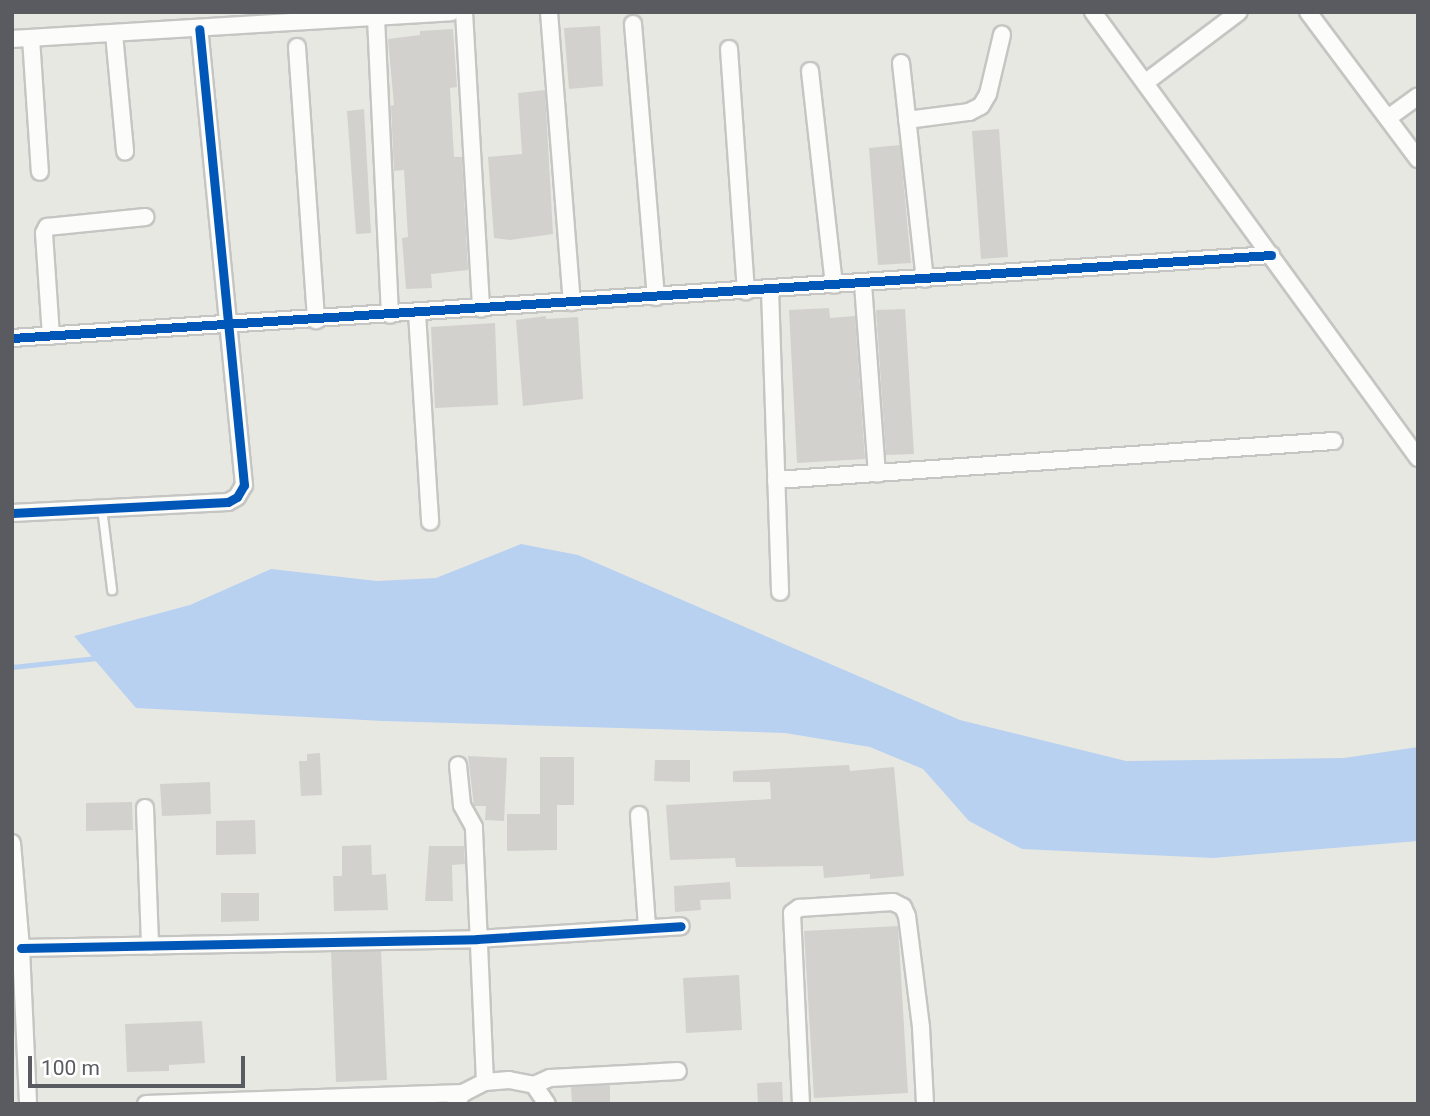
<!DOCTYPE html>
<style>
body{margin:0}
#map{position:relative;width:1430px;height:1116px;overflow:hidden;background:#e8e8e2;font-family:Roboto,sans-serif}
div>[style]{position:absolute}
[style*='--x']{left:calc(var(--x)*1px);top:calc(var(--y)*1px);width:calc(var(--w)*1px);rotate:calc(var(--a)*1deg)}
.water>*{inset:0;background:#b8d1f1}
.stream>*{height:4.5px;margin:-2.25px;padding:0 2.25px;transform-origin:2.25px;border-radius:2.25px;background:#b8d1f1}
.building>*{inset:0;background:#d2d1cd}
.roads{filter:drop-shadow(2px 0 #c5c5c3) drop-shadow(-2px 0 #c5c5c3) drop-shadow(0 2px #c5c5c3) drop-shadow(0 -2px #c5c5c3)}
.lane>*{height:8px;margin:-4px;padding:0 4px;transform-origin:4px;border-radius:4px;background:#fcfcfb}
.street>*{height:16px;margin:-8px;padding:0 8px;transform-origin:8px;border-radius:8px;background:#fcfcfb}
.cycleway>*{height:9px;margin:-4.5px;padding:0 4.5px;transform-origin:4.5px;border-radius:4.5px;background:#0057b8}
span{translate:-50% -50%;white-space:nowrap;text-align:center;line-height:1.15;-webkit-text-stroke:5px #fff;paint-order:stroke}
.frame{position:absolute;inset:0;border:14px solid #595b60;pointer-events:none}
.scale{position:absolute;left:28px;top:1056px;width:217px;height:32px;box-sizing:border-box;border:4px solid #595b60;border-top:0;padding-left:9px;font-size:21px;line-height:24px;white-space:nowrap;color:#595b60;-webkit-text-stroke:5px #fff;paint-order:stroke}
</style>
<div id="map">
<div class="water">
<i style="clip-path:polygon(521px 544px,578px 555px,960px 720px,1126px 761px,1344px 758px,1418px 747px,1418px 841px,1213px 858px,1022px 849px,969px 821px,923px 769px,870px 747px,785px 733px,383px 721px,136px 708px,74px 636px,190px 605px,271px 569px,377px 581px,436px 578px)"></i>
</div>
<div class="stream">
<i style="--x:12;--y:667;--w:85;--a:-6"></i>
</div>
<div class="building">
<i style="clip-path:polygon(600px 26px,603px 86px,569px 89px,564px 28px)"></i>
<i style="clip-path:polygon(453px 29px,457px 87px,450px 88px,454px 157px,462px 157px,468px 270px,431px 274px,432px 288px,406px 289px,402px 238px,408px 237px,404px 170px,394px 171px,391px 106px,394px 105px,388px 39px,420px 35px,420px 31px)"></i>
<i style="clip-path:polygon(545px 90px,553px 234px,510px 240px,494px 238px,488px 157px,522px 154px,518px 93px)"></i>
<i style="clip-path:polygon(364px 109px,371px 233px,356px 234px,347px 111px)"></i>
<i style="clip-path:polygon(999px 129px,1008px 257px,981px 259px,972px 131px)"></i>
<i style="clip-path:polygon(900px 145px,911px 263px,878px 265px,869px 148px)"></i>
<i style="clip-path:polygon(829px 308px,830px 318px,855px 316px,865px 459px,797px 463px,789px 310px)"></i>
<i style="clip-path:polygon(905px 309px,914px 454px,886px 455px,876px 310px)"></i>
<i style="clip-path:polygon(546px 316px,546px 319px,578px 317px,583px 399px,523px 406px,516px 320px)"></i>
<i style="clip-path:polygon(495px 323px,498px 405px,435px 408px,431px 327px)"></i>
<i style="clip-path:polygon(320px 753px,322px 795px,301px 796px,299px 761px,307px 761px,307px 754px)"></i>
<i style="clip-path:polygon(468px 756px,507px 758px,504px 821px,485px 820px,486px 806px,474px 806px)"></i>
<i style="clip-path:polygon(540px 757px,574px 757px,574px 805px,557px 805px,557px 850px,507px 851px,507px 814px,540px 814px)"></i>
<i style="clip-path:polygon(655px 760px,690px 760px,690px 782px,654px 781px)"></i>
<i style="clip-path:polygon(849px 765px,850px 771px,894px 767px,904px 876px,870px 879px,870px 874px,824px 878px,823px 866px,736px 867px,735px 858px,670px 860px,666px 805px,771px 799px,770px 782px,733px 782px,733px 771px)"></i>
<i style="clip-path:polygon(210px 782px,211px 814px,162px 816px,160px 784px)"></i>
<i style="clip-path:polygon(132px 802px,133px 830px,86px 831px,86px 803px)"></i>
<i style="clip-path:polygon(255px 820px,256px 854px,216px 855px,216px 821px)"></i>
<i style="clip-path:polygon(371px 845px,372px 875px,386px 874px,388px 910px,334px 911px,333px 876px,342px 876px,342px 846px)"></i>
<i style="clip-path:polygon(429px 846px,464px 846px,465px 864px,452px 865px,453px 901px,425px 901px)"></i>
<i style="clip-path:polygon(730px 882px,731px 899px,700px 900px,701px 910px,675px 912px,674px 886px)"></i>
<i style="clip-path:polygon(221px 893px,259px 893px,259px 921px,221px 922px)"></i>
<i style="clip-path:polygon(898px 926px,908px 1093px,814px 1098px,804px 931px)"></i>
<i style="clip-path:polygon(381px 951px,387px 1080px,336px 1082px,331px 952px)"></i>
<i style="clip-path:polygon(739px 975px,742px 1030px,686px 1033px,683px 978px)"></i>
<i style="clip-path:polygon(202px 1021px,205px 1063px,169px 1065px,169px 1071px,127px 1072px,125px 1024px)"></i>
<i style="clip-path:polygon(782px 1082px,783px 1104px,758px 1104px,757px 1083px)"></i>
<i style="clip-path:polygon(610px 1085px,610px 1104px,572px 1104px,571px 1087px)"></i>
</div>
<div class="roads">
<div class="lane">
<i style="--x:102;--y:508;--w:83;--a:83"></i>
</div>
<div class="street">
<i style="--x:464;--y:12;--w:297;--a:86.7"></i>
<i style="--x:549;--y:12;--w:291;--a:85.5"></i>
<i style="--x:1093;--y:12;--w:552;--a:53.92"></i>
<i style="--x:1308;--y:12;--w:184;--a:53.2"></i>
<i style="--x:376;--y:18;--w:297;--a:87.3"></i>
<i style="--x:633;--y:24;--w:274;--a:85.2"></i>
<i style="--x:114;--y:34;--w:118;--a:84.6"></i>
<i style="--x:31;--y:38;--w:134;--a:86.2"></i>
<i style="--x:12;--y:39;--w:440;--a:-3.5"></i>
<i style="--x:297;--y:47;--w:274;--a:86"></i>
<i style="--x:729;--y:49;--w:243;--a:86"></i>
<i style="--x:901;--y:63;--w:217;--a:83.7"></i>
<i style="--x:810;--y:71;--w:215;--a:83.6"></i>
<i style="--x:1146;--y:82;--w:116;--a:-37"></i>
<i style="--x:1388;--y:118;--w:37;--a:-36"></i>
<i style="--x:907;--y:120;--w:63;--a:-7.4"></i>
<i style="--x:969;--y:112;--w:13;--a:-27"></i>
<i style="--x:981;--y:106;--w:14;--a:-60"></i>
<i style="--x:988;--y:94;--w:61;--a:-76.7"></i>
<i style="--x:863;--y:284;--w:190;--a:85.8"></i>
<i style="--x:770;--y:289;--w:303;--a:88.1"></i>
<i style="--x:417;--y:313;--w:209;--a:86.4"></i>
<i style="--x:51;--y:336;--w:103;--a:-93.9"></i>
<i style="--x:44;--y:233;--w:7;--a:-63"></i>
<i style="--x:47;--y:227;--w:99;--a:-5.8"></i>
<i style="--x:12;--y:338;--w:1262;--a:-3.77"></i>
<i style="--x:776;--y:480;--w:559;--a:-4"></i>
<i style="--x:12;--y:513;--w:216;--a:-2.9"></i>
<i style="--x:228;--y:502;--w:10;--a:-29"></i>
<i style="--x:237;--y:497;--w:14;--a:-60"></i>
<i style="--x:244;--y:485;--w:458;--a:-95.6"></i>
<i style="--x:145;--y:808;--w:138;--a:87.9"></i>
<i style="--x:639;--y:815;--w:112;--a:85.9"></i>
<i style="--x:12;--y:843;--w:105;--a:85.1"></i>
<i style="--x:21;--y:948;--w:156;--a:87.4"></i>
<i style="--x:21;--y:948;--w:456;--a:-1.1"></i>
<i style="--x:477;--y:939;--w:204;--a:-3.6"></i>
<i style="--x:485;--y:1082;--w:24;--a:-5"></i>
<i style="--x:509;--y:1080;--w:25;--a:11"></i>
<i style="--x:534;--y:1085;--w:23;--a:56"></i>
<i style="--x:534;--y:1085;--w:17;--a:-24"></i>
<i style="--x:550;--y:1078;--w:128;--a:-3.1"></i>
<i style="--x:146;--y:1104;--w:317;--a:-2"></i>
<i style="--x:455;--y:1104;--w:14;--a:-54"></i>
<i style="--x:463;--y:1093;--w:25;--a:-27"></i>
<i style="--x:485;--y:1082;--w:255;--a:-92.5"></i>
<i style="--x:474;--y:827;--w:25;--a:-119"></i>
<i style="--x:462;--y:805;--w:40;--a:-95.7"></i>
<i style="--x:801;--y:1104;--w:191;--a:-92.7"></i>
<i style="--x:792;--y:913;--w:9;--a:-36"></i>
<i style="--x:799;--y:908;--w:94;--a:-3.7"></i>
<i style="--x:893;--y:902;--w:11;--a:27"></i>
<i style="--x:903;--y:907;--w:10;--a:66"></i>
<i style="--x:907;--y:916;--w:112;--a:82.8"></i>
<i style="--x:921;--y:1027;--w:77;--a:87"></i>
</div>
</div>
<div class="cycleway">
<i style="--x:12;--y:338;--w:1262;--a:-3.77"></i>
<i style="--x:12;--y:513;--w:216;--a:-2.9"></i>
<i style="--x:228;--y:502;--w:10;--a:-29"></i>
<i style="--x:237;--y:497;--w:14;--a:-60"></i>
<i style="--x:244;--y:485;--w:458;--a:-95.6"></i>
<i style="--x:21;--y:948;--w:456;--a:-1.1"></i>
<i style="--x:477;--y:939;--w:204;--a:-3.6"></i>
</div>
<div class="frame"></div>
<div class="scale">100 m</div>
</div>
